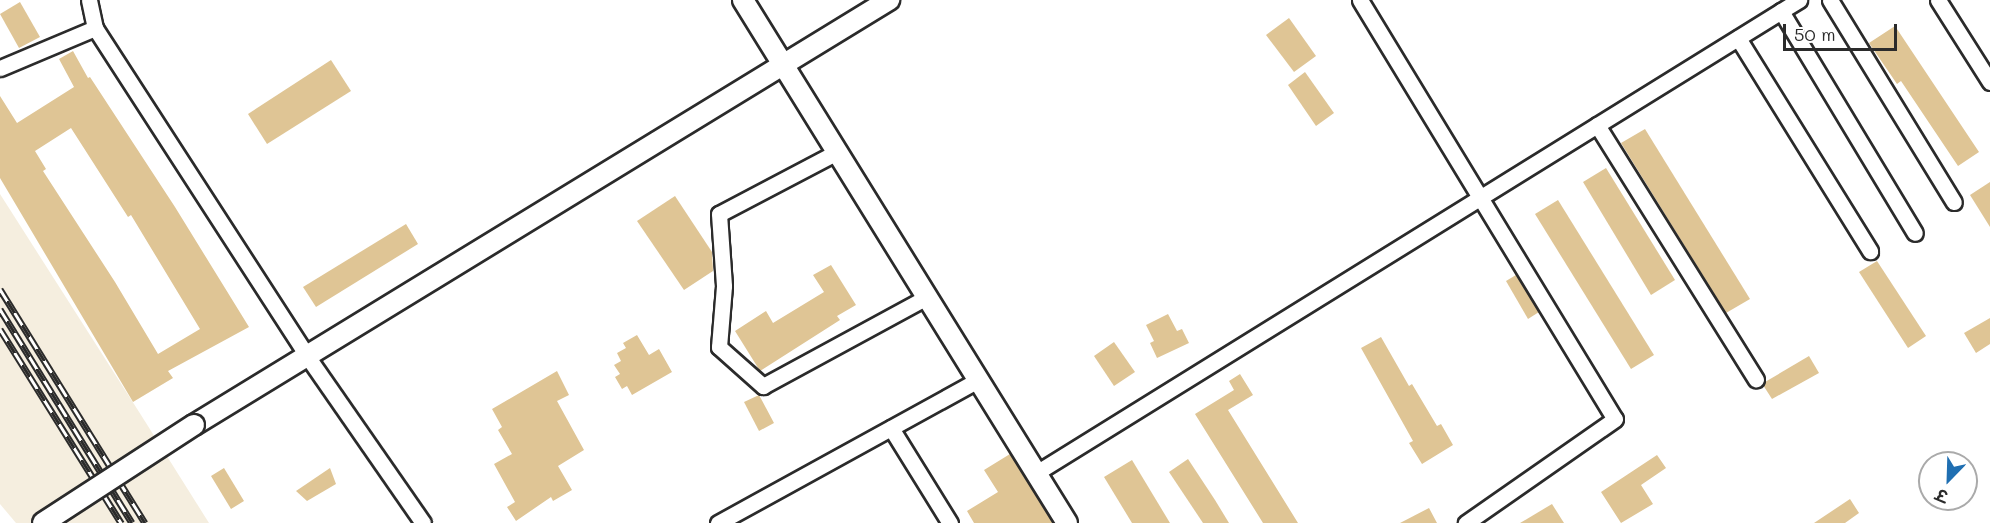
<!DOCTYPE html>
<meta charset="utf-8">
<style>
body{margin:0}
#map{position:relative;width:1990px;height:523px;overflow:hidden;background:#fff;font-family:Mali,"Playpen Sans Deva",sans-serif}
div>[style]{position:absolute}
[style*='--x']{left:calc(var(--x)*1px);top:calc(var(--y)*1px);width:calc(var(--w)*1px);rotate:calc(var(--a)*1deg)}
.built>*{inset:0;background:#f5eedf}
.building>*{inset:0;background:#dfc595}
.roads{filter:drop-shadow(2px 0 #2b2b2b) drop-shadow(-2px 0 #2b2b2b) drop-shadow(0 2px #2b2b2b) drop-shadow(0 -2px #2b2b2b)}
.minor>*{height:15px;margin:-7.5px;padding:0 7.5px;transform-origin:7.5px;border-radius:7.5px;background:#fff}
.tertiary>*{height:20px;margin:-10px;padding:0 10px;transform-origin:10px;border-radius:10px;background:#fff}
.rail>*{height:7px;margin-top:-3.5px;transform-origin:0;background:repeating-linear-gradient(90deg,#fff 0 14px,#2b2b2b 0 28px);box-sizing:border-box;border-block:2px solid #2b2b2b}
.bridges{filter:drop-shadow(2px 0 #2b2b2b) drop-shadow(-2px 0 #2b2b2b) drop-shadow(0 2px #2b2b2b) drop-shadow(0 -2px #2b2b2b)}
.tertiary-bridge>*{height:20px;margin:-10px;padding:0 10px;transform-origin:10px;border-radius:10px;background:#fff}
span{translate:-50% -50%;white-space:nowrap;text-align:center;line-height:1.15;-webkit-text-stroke:5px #fff;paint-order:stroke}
.north{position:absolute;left:1918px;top:451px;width:60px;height:60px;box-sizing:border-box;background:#fff;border:2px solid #aaa;border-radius:50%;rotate:203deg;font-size:16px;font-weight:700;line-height:24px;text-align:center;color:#2b2b2b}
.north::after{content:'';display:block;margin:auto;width:21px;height:27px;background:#1f6fb2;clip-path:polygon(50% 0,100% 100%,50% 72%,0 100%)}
.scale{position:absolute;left:1783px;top:24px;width:114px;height:27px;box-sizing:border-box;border:3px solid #2b2b2b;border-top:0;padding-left:8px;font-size:18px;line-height:21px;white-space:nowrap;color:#2b2b2b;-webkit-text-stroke:4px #fff;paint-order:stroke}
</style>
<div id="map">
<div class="built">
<i style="clip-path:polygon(0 194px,141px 415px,209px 523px,16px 523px,0 504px)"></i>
</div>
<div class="building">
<i style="clip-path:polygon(20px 2px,40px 37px,19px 48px,0 14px)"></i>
<i style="clip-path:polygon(1289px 18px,1316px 56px,1294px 72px,1266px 35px)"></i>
<i style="clip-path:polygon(1895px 26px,1979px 152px,1958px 166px,1901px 81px,1897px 84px,1869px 43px)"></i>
<i style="clip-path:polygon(evenodd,73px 51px,88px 78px,90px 77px,175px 207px,249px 327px,168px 371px,173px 378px,133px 402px,0 178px,0 96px,17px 123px,74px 87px,59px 59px,73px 51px,71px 128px,128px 217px,131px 215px,200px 329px,158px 354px,115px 282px,43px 171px,46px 169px,35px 151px,71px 128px)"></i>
<i style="clip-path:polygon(331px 60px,351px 91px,267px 144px,248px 114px)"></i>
<i style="clip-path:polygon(1305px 72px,1334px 113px,1316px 126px,1288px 85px)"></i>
<i style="clip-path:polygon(1645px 129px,1750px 299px,1726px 313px,1621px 143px)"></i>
<i style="clip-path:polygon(1606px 168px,1675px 280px,1651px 295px,1583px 182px)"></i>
<i style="clip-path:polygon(1990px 182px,1990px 227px,1970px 195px)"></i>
<i style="clip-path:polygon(675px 196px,712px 252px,713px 271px,684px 290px,637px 221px)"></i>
<i style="clip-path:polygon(1558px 200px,1654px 355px,1631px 369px,1535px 214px)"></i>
<i style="clip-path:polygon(406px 224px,418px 244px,316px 307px,303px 287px)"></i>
<i style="clip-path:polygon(1877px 261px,1926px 336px,1908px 348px,1859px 272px)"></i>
<i style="clip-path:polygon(831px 265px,856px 305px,837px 316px,840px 320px,760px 371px,735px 331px,766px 311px,773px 323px,824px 292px,813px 275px)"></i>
<i style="clip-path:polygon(1516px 275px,1539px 312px,1528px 319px,1506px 281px)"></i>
<i style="clip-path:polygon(1168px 314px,1177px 331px,1182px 329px,1189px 343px,1157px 358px,1150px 343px,1154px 341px,1146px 325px)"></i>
<i style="clip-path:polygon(1990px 318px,1990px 344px,1976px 353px,1964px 333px)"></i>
<i style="clip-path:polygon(637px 335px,649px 355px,659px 349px,672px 372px,632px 395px,627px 386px,622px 389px,615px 377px,620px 374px,614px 365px,621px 361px,617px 353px,626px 348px,623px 343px)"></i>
<i style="clip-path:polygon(1381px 337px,1409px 386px,1412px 384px,1437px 426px,1441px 424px,1453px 445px,1422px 464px,1409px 443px,1413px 441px,1361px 348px)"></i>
<i style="clip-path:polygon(1114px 342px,1135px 372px,1114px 386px,1094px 356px)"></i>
<i style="clip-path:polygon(1809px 356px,1819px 373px,1772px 399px,1763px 385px,1765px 382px)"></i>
<i style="clip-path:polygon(557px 371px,569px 395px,557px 401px,584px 450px,558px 466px,572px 490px,553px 501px,551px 497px,516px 521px,507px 507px,515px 502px,494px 464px,512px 454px,498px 430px,502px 427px,492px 409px)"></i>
<i style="clip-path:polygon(1240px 374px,1253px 395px,1228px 410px,1298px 523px,1263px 523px,1195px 414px,1234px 390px,1229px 381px)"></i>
<i style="clip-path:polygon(759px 395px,774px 423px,759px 431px,744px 402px)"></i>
<i style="clip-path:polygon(1010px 454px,1053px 523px,974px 523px,967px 511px,998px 492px,984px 470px)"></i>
<i style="clip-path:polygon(1657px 455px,1666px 468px,1641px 485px,1653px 504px,1621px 523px,1601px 492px)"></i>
<i style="clip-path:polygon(1188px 459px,1215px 500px,1229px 523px,1203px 523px,1169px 472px)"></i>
<i style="clip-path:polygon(1132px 460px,1170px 523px,1132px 523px,1104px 477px)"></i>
<i style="clip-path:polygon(224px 468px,244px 501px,231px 509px,211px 476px)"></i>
<i style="clip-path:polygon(330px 468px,336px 484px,307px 501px,296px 491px)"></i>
<i style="clip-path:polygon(1850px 499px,1859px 513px,1845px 523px,1814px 523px)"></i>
<i style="clip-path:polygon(1552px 504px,1564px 523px,1520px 523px)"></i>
<i style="clip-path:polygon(1429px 508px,1437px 523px,1400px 523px)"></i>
</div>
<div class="roads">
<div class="minor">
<i style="--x:89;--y:0;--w:29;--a:78"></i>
<i style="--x:95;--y:28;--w:391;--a:57.1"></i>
<i style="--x:307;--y:356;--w:203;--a:55.2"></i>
<i style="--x:1360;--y:0;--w:490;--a:58.7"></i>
<i style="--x:1615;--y:419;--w:182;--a:145.1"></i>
<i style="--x:1830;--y:0;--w:237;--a:58.5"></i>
<i style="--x:1938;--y:0;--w:97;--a:57.6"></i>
<i style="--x:1781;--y:11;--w:259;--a:58.9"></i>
<i style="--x:1738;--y:38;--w:251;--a:58.2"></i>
<i style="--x:0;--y:68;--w:103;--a:-22.8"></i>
<i style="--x:1597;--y:125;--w:300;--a:58"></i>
<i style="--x:837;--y:152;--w:133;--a:152.3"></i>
<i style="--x:719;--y:214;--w:72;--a:86"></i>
<i style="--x:724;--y:286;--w:61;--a:94.7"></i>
<i style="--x:719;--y:347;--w:59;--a:41.6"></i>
<i style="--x:763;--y:386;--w:187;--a:-28.5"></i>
<i style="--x:891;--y:428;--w:112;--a:58.2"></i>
<i style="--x:1036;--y:473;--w:898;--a:-31.8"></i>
<i style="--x:718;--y:523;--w:297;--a:-28.8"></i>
</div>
<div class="tertiary">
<i style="--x:743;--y:0;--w:615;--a:58.22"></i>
<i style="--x:194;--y:425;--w:815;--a:-31.45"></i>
</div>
</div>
<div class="rail">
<i style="--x:0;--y:289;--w:275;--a:58.2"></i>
<i style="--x:0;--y:309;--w:251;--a:58.3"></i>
<i style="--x:0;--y:329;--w:229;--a:58"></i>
</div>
<div class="bridges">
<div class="tertiary-bridge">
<i style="--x:43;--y:523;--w:180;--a:-33"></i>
</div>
</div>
<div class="north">उ</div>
<div class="scale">50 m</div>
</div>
